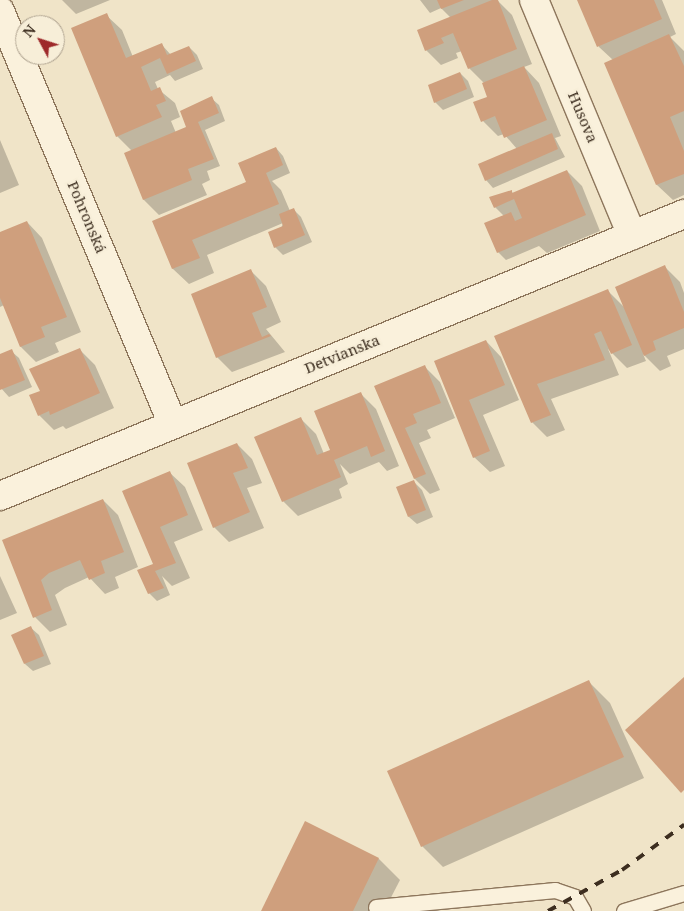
<!DOCTYPE html>
<meta charset="utf-8">
<style>
body{margin:0}
#map{position:relative;width:684px;height:911px;overflow:hidden;background:#f0e4c8;font-family:"Noto Serif",serif}
div>[style]{position:absolute}
[style*='--x']{left:calc(var(--x)*1px);top:calc(var(--y)*1px);width:calc(var(--w)*1px);rotate:calc(var(--a)*1deg)}
.shadow>*{inset:0;background:#0003}
.building>*{inset:0;background:#cf9f7d}
.roads{filter:drop-shadow(1px 0 #8d765c) drop-shadow(-1px 0 #8d765c) drop-shadow(0 1px #8d765c) drop-shadow(0 -1px #8d765c)}
.service>*{height:15px;margin:-7.5px;padding:0 7.5px;transform-origin:7.5px;border-radius:7.5px;background:#faf1dc}
.minor>*{height:28px;margin:-14px;padding:0 14px;transform-origin:14px;border-radius:14px;background:#faf1dc}
.rail>*{height:4px;margin-top:-2px;transform-origin:0;background:repeating-linear-gradient(90deg,#3d2e20 0 9px,transparent 0 18px)}
span{translate:-50% -50%;white-space:nowrap;text-align:center;line-height:1.15;-webkit-text-stroke:4.5px #f7eed8;paint-order:stroke}
.street-label{font-size:15px;color:#3d2e20}
.north{position:absolute;left:15px;top:15px;width:50px;height:50px;box-sizing:border-box;background:#f7eed8;border:1px solid #ada18e;border-radius:50%;rotate:310deg;font-size:14px;font-weight:700;line-height:20px;text-align:center;color:#3d2e20}
.north::after{content:'';display:block;margin:auto;width:18px;height:22px;background:#9e2a2b;clip-path:polygon(50% 0,100% 100%,50% 72%,0 100%)}
</style>
<div id="map">
<div class="shadow">
<i style="clip-path:polygon(62px 0,110px 0,76px 14px)"></i>
<i style="clip-path:polygon(420px 0,497px 0,512px 15px,532px 64px,524px 67px,539px 83px,561px 136px,555px 138px,565px 157px,493px 188px,486px 180px,517px 149px,504px 134px,498px 136px,483px 121px,489px 98px,484px 83px,469px 68px,462px 51px,456px 53px,458px 58px,441px 65px,426px 50px,451px 18px,441px 8px,430px 13px)"></i>
<i style="clip-path:polygon(579px 0,662px 0,676px 34px,670px 37px,684px 51px,684px 67px,675px 52px,684px 73px,684px 195px,673px 200px,657px 185px,606px 63px,613px 60px,599px 47px)"></i>
<i style="clip-path:polygon(106px 15px,122px 30px,133px 57px,162px 45px,171px 55px,189px 47px,197px 55px,203px 69px,175px 81px,170px 75px,155px 82px,158px 89px,175px 103px,180px 117px,171px 121px,176px 133px,188px 127px,211px 98px,219px 105px,225px 121px,205px 130px,220px 166px,207px 171px,210px 180px,202px 184px,207px 195px,159px 215px,144px 200px,125px 154px,132px 151px,117px 136px)"></i>
<i style="clip-path:polygon(460px 73px,468px 81px,474px 97px,443px 110px,435px 102px)"></i>
<i style="clip-path:polygon(0 140px,19px 185px,0 193px)"></i>
<i style="clip-path:polygon(276px 148px,283px 156px,290px 173px,272px 181px,281px 190px,290px 211px,293px 209px,301px 217px,312px 242px,283px 255px,275px 247px,283px 223px,207px 255px,214px 273px,189px 284px,173px 269px,154px 221px,248px 182px)"></i>
<i style="clip-path:polygon(567px 171px,582px 186px,600px 231px,547px 253px,539px 246px,506px 260px,498px 252px,504px 216px,495px 207px,511px 191px,514px 194px)"></i>
<i style="clip-path:polygon(27px 222px,42px 238px,81px 332px,55px 343px,59px 352px,36px 362px,21px 347px,4px 305px,0 307px,0 233px)"></i>
<i style="clip-path:polygon(665px 267px,680px 282px,684px 293px,684px 349px,667px 356px,671px 366px,660px 371px,643px 354px,646px 361px,627px 368px,608px 349px,619px 375px,551px 399px,565px 430px,547px 437px,532px 422px,496px 337px,608px 291px,625px 308px)"></i>
<i style="clip-path:polygon(251px 271px,266px 286px,281px 322px,266px 329px,285px 352px,232px 372px,217px 357px)"></i>
<i style="clip-path:polygon(486px 341px,501px 357px,519px 400px,483px 415px,505px 466px,490px 472px,474px 457px,436px 362px)"></i>
<i style="clip-path:polygon(80px 350px,95px 365px,114px 408px,66px 429px,63px 426px,54px 430px,39px 415px,41px 392px)"></i>
<i style="clip-path:polygon(11px 351px,19px 358px,32px 387px,9px 397px,0 387px,0 356px)"></i>
<i style="clip-path:polygon(425px 367px,440px 382px,455px 418px,427px 430px,431px 438px,419px 443px,440px 490px,430px 494px,415px 479px,375px 387px)"></i>
<i style="clip-path:polygon(361px 394px,376px 409px,399px 466px,387px 471px,379px 462px,350px 474px,340px 464px,348px 484px,339px 489px,342px 498px,298px 516px,283px 501px,301px 419px,316px 434px,324px 454px,332px 451px)"></i>
<i style="clip-path:polygon(237px 444px,252px 459px,262px 483px,247px 488px,264px 528px,229px 542px,214px 527px)"></i>
<i style="clip-path:polygon(169px 472px,185px 487px,203px 530px,174px 542px,190px 578px,172px 586px,162px 576px,170px 595px,157px 601px,149px 593px,154px 565px,124px 492px)"></i>
<i style="clip-path:polygon(414px 482px,422px 490px,433px 517px,417px 524px,409px 517px)"></i>
<i style="clip-path:polygon(103px 500px,118px 515px,138px 567px,115px 577px,119px 588px,105px 594px,89px 577px,65px 588px,55px 595px,67px 625px,50px 632px,35px 617px,4px 541px)"></i>
<i style="clip-path:polygon(0 576px,17px 613px,0 620px)"></i>
<i style="clip-path:polygon(31px 628px,39px 635px,51px 664px,33px 671px,25px 664px)"></i>
<i style="clip-path:polygon(589px 682px,610px 703px,644px 778px,443px 867px,422px 846px)"></i>
<i style="clip-path:polygon(306px 823px,379px 859px,400px 880px,384px 911px,262px 911px)"></i>
</div>
<div class="building">
<i style="clip-path:polygon(437px 0,464px 0,441px 9px)"></i>
<i style="clip-path:polygon(492px 0,498px 0,517px 49px,468px 69px,453px 33px,441px 38px,444px 43px,425px 51px,417px 30px)"></i>
<i style="clip-path:polygon(577px 0,654px 0,662px 19px,597px 47px)"></i>
<i style="clip-path:polygon(107px 13px,126px 58px,162px 43px,167px 55px,189px 46px,196px 61px,167px 74px,160px 58px,141px 67px,151px 91px,160px 87px,166px 101px,156px 105px,162px 117px,116px 137px,71px 28px)"></i>
<i style="clip-path:polygon(669px 34px,684px 66px,684px 111px,670px 117px,684px 151px,684px 174px,656px 185px,604px 63px)"></i>
<i style="clip-path:polygon(524px 66px,547px 120px,504px 138px,495px 116px,481px 122px,473px 102px,487px 97px,482px 83px)"></i>
<i style="clip-path:polygon(460px 72px,467px 89px,434px 103px,428px 85px)"></i>
<i style="clip-path:polygon(212px 96px,219px 113px,198px 122px,214px 159px,188px 169px,192px 180px,143px 200px,124px 153px,186px 127px,180px 111px)"></i>
<i style="clip-path:polygon(552px 133px,558px 149px,485px 181px,478px 164px)"></i>
<i style="clip-path:polygon(276px 147px,283px 165px,266px 173px,279px 204px,192px 240px,200px 258px,172px 269px,152px 221px,246px 182px,238px 163px)"></i>
<i style="clip-path:polygon(567px 170px,586px 215px,497px 253px,484px 223px,511px 212px,515px 221px,522px 218px,514px 199px,494px 208px,489px 197px,512px 190px,512px 193px)"></i>
<i style="clip-path:polygon(294px 208px,305px 235px,274px 248px,268px 232px,283px 226px,279px 214px)"></i>
<i style="clip-path:polygon(27px 221px,67px 317px,41px 327px,45px 337px,20px 347px,0 298px,0 232px)"></i>
<i style="clip-path:polygon(665px 265px,684px 312px,684px 328px,653px 341px,656px 350px,644px 356px,615px 287px)"></i>
<i style="clip-path:polygon(251px 269px,267px 307px,252px 313px,262px 337px,269px 334px,271px 336px,216px 358px,191px 294px)"></i>
<i style="clip-path:polygon(608px 289px,632px 345px,611px 354px,601px 331px,594px 334px,605px 360px,537px 384px,551px 415px,531px 423px,494px 336px)"></i>
<i style="clip-path:polygon(486px 340px,505px 385px,469px 400px,490px 451px,473px 458px,434px 361px)"></i>
<i style="clip-path:polygon(80px 348px,100px 393px,50px 415px,49px 411px,38px 416px,29px 395px,40px 391px,29px 369px)"></i>
<i style="clip-path:polygon(12px 349px,25px 380px,0 390px,0 354px)"></i>
<i style="clip-path:polygon(425px 365px,441px 403px,413px 414px,417px 423px,405px 428px,426px 474px,414px 479px,374px 386px)"></i>
<i style="clip-path:polygon(361px 392px,385px 451px,371px 457px,367px 446px,334px 460px,341px 477px,282px 502px,254px 437px,301px 417px,317px 455px,330px 450px,314px 411px)"></i>
<i style="clip-path:polygon(237px 443px,248px 468px,233px 473px,250px 512px,213px 528px,187px 463px)"></i>
<i style="clip-path:polygon(170px 471px,188px 515px,160px 527px,176px 563px,155px 571px,164px 588px,148px 594px,137px 570px,153px 564px,122px 491px)"></i>
<i style="clip-path:polygon(414px 480px,426px 510px,408px 517px,396px 487px)"></i>
<i style="clip-path:polygon(103px 499px,124px 552px,101px 561px,105px 573px,89px 580px,80px 560px,49px 573px,41px 580px,52px 610px,33px 618px,2px 540px)"></i>
<i style="clip-path:polygon(31px 626px,44px 656px,24px 664px,11px 635px)"></i>
<i style="clip-path:polygon(684px 677px,684px 790px,681px 793px,625px 730px)"></i>
<i style="clip-path:polygon(589px 680px,624px 757px,421px 847px,387px 771px)"></i>
<i style="clip-path:polygon(305px 821px,379px 858px,353px 911px,261px 911px)"></i>
</div>
<div class="roads">
<div class="service">
<i style="--x:376;--y:907;--w:180;--a:-5.4"></i>
<i style="--x:555;--y:890;--w:21;--a:19"></i>
<i style="--x:575;--y:897;--w:16;--a:60"></i>
<i style="--x:624;--y:911;--w:63;--a:-16.7"></i>
</div>
<div class="minor">
<i style="--x:534;--y:0;--w:255;--a:67.4"></i>
<i style="--x:0;--y:11;--w:448;--a:67.3"></i>
<i style="--x:0;--y:496;--w:740;--a:-22.41"></i>
</div>
</div>
<div class="rail">
<i style="--x:548;--y:911;--w:85;--a:-29"></i>
<i style="--x:622;--y:870;--w:77;--a:-36"></i>
</div>
<div class="street-label">
<span style="left:583px;top:117px;rotate:67deg">Husova</span>
<span style="left:87px;top:217px;rotate:67deg">Pohronská</span>
<span style="left:342px;top:354px;rotate:-22deg">Detvianska</span>
</div>
<div class="north">N</div>
</div>
